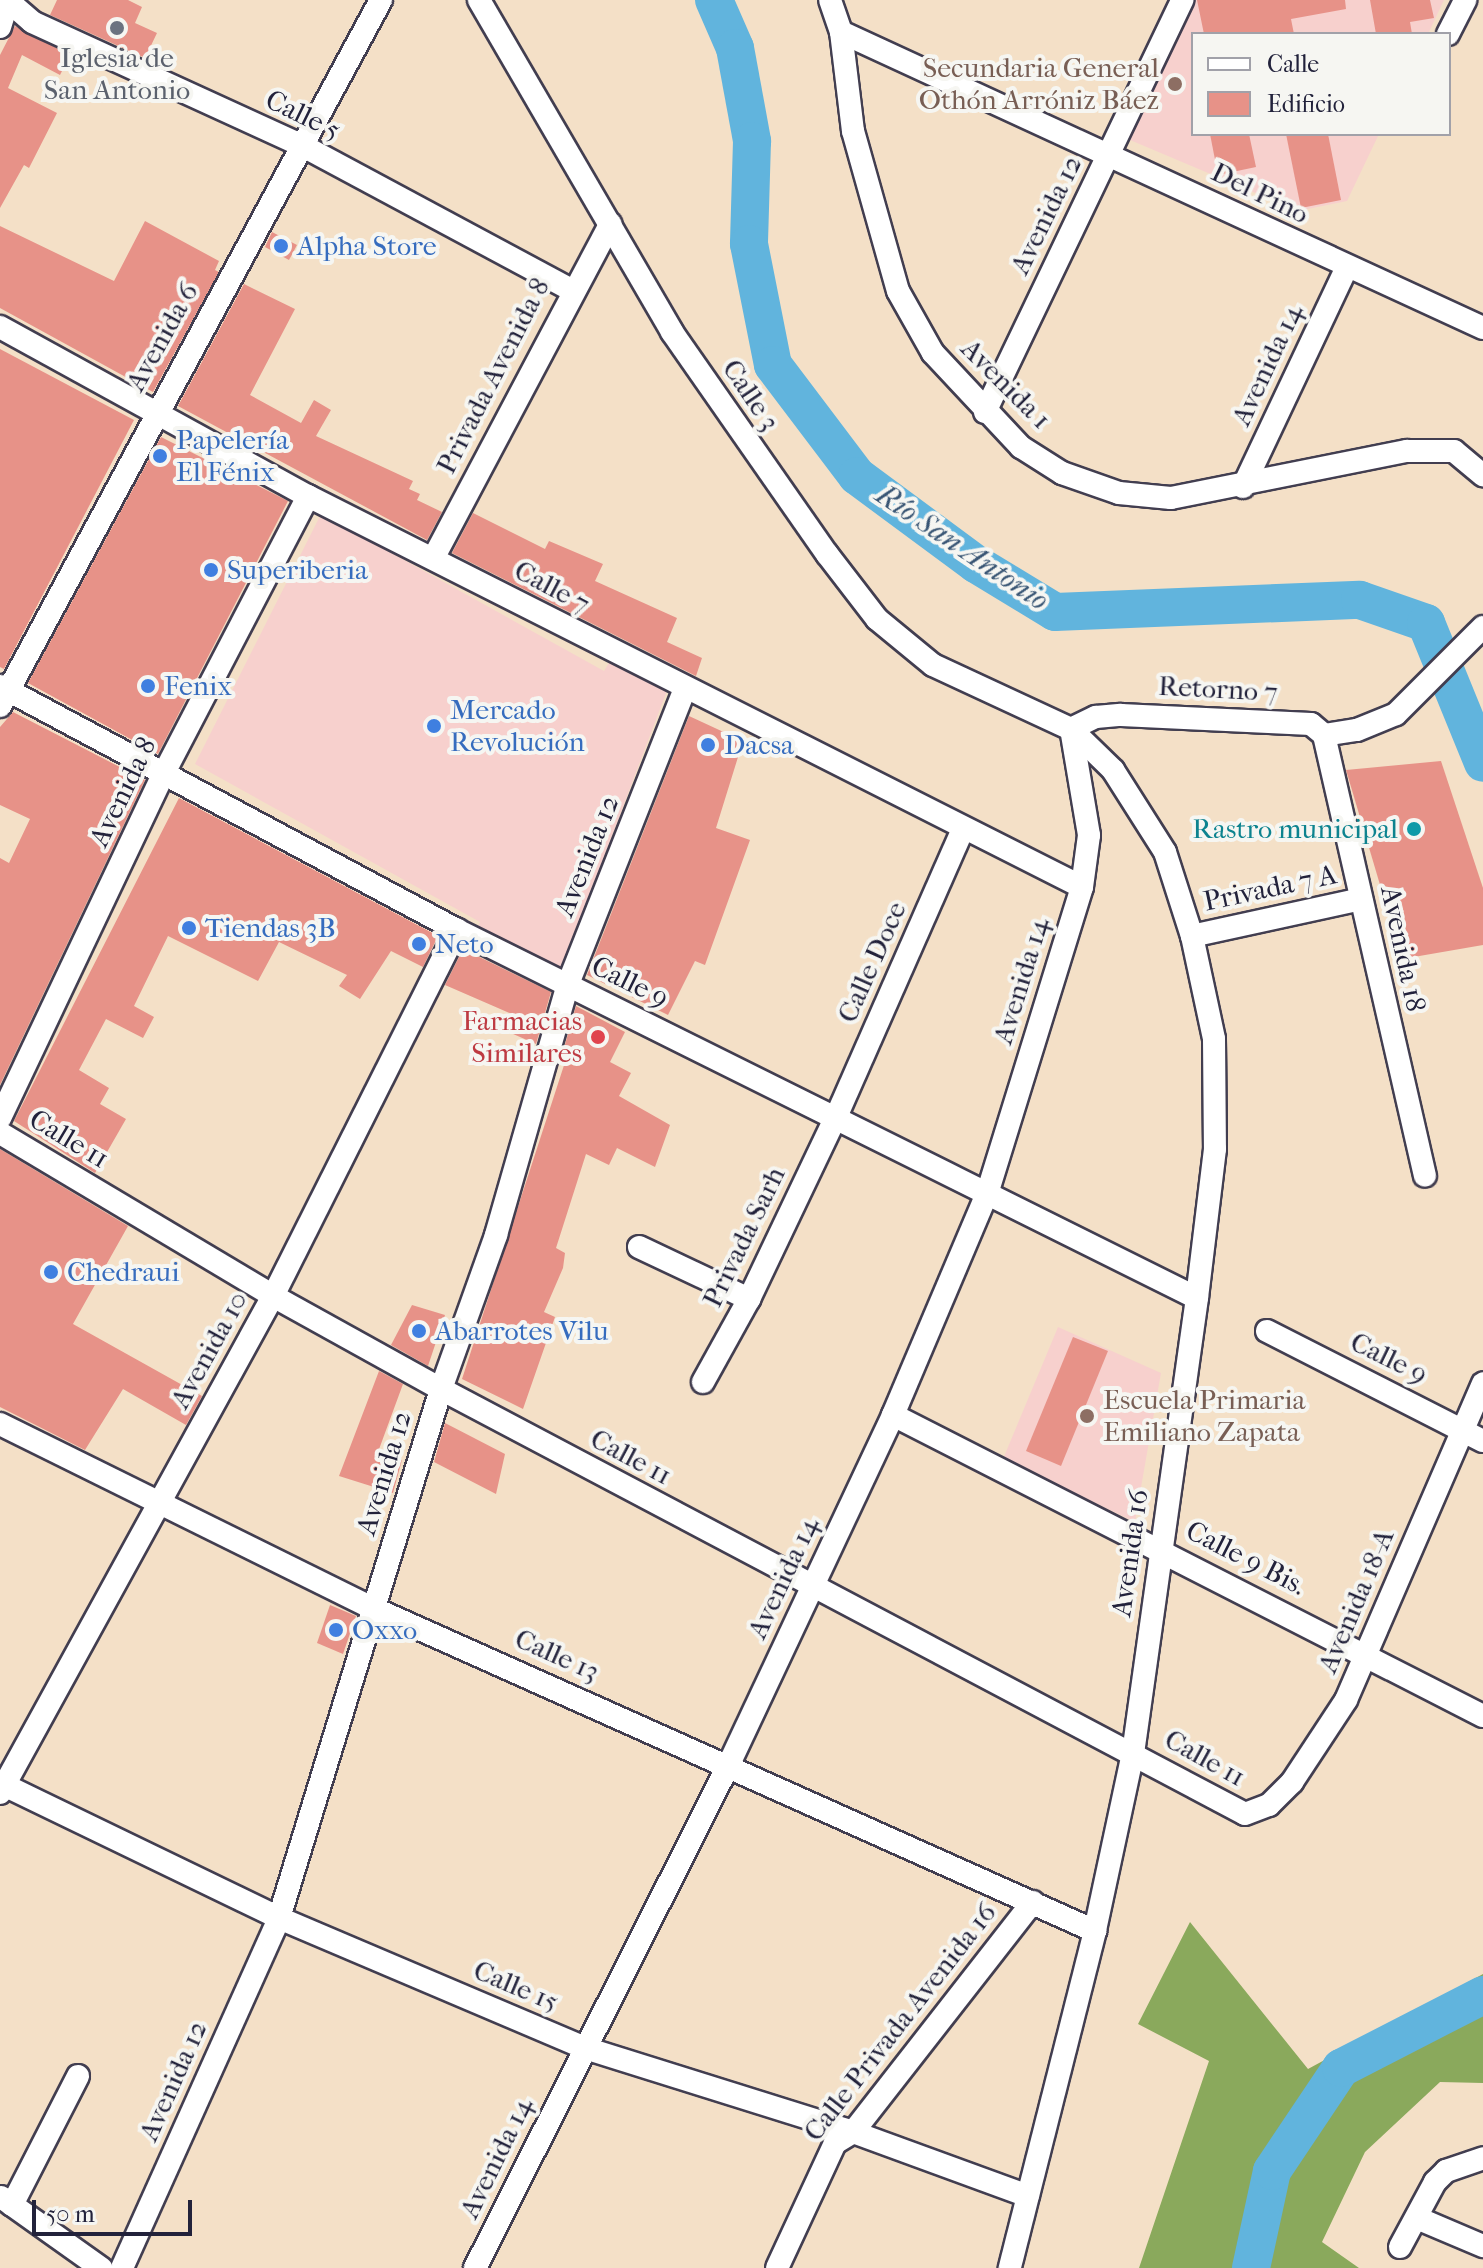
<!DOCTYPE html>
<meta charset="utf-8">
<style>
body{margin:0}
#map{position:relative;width:1483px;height:2268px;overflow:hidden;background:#f4e0c7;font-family:"IM FELL French Canon",serif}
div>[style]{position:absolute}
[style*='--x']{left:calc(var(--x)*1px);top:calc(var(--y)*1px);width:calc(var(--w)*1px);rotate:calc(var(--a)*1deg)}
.built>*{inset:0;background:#f7d0cd}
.forest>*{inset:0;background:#8aa95c}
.river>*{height:38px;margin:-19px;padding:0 19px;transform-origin:19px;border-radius:19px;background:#61b4dd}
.building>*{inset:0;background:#e79288}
.roads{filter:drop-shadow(2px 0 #423e50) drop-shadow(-2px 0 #423e50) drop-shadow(0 2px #423e50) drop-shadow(0 -2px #423e50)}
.minor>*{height:22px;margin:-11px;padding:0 11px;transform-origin:11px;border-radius:11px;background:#fff}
.dots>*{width:22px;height:22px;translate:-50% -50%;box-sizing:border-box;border:4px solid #f6f6f2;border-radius:50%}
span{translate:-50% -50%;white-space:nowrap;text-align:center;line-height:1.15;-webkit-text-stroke:8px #f6f6f2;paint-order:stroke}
.worship-label{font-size:28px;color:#5b616d}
.education-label{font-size:28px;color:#785e54}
.right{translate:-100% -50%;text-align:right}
.left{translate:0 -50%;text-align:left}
.street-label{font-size:28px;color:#22223b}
.shop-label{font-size:28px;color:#366cbe}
.culture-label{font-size:28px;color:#0d838f}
.health-label{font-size:28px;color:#be3a42}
.water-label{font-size:30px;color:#385574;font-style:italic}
.legend{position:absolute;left:1191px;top:32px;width:260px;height:104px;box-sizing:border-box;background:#f6f6f2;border:2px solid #a1a1a9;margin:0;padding:10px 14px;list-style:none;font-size:24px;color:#22223b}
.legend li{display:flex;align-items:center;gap:16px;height:40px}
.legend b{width:40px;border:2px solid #a1a1a9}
.scale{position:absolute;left:32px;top:2200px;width:160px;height:36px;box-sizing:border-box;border:4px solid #22223b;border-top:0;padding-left:10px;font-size:24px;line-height:28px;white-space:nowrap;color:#22223b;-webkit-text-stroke:6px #f6f6f2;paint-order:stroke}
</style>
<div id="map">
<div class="built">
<i style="clip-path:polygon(1195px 0,1444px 0,1428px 34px,1193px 34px,1193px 134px,1379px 134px,1347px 201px,1298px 211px,1130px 140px)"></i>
<i style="clip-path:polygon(321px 514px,604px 671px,612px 658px,668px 688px,560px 973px,476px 932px,480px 922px,195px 764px)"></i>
<i style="clip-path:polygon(1058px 1327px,1161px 1373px,1135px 1522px,1003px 1459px)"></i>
</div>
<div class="forest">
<i style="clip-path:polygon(1190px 1922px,1308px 2069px,1483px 1974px,1483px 2083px,1440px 2082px,1365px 2152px,1322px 2242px,1359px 2268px,1139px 2268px,1209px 2061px,1138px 2024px)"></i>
</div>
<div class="river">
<i style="--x:714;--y:0;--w:52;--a:66.4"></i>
<i style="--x:735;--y:48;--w:95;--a:79.6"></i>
<i style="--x:752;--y:141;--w:103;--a:91.7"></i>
<i style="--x:749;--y:244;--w:123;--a:78.8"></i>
<i style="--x:773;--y:365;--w:139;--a:52.9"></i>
<i style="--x:857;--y:476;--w:148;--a:36.5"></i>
<i style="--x:976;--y:564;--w:92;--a:31.3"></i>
<i style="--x:1055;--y:612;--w:305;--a:-2.3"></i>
<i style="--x:1360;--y:600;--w:70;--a:19.2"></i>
<i style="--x:1426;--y:623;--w:151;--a:67.8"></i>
<i style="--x:1251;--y:2268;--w:99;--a:-77.8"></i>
<i style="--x:1272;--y:2171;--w:124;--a:-56.2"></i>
<i style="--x:1341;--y:2068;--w:160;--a:-27.2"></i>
</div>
<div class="building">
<i style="clip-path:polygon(57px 0,128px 0,142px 7px,135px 23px,157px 33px,145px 58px,50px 15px)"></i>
<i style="clip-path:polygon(1197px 0,1345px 0,1346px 9px,1291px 19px,1294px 34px,1204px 34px)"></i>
<i style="clip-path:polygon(1370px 0,1430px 0,1434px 18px,1410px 22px,1412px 34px,1376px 34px)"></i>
<i style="clip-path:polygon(15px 26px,70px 55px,60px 75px,22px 55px,8px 88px,57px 113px,29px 168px,24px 165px,0 208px,0 55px)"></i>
<i style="clip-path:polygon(1210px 134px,1249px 134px,1256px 167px,1218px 175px)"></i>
<i style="clip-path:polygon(1286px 134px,1328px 134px,1341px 200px,1301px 208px)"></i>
<i style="clip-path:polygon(145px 221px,219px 261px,215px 270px,219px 272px,153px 392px,0 308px,0 226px,114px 281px)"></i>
<i style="clip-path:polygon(272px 232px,297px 245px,289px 260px,265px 247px)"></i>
<i style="clip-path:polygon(244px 284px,295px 309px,250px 395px,301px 423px,314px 400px,331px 410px,316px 436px,413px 481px,409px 489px,420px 494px,417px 500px,442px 512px,427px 540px,178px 406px)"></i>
<i style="clip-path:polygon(0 349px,134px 420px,4px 669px,0 667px)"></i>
<i style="clip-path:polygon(161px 437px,288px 501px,158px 754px,28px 683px)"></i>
<i style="clip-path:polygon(473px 513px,545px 549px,549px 541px,603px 564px,595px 581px,677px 618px,667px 642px,702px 658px,696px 676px,452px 553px)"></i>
<i style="clip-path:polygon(13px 712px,145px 780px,0 1085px,0 858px,9px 863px,30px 819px,0 805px,0 727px)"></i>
<i style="clip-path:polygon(689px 716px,743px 741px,716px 828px,750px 840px,705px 965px,695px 961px,668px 1015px,587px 975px)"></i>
<i style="clip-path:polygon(1441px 761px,1483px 888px,1483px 945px,1402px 959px,1346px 770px)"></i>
<i style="clip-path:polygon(179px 798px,438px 936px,423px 967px,391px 951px,360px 999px,339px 986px,347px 975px,279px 942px,258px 981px,168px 936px,134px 1006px,154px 1017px,143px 1038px,106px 1019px,79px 1070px,109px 1088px,100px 1104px,126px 1119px,95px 1173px,14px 1121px)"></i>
<i style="clip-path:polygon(463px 949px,551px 992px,536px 1044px,506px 1031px,512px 1014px,445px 985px)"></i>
<i style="clip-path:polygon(576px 1006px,625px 1032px,610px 1062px,631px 1073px,619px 1096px,670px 1125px,655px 1167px,617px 1148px,609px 1165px,586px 1154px,556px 1248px,565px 1253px,563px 1268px,544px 1312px,555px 1317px,523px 1409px,462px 1379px,567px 1056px,562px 1055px)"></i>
<i style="clip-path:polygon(0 1149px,128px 1226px,73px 1324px,202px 1396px,186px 1425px,123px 1389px,85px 1450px,0 1407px)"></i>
<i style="clip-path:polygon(412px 1305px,445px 1315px,428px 1366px,391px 1345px)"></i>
<i style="clip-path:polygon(1073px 1337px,1108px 1351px,1061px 1466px,1026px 1451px)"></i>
<i style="clip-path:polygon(379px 1371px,403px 1384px,378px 1452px,402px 1460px,393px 1493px,339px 1476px)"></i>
<i style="clip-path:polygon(445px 1423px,505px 1454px,496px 1494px,434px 1462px)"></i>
<i style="clip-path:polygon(330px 1605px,356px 1616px,343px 1654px,317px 1643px)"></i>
</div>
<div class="roads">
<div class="minor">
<i style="--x:7;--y:0;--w:33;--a:41"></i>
<i style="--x:32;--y:22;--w:298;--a:24.6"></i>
<i style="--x:303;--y:146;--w:304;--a:28.2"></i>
<i style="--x:479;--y:0;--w:384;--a:59.8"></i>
<i style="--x:672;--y:332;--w:271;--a:55.1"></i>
<i style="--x:827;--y:554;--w:82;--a:52.4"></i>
<i style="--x:877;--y:619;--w:72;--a:39.4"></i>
<i style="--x:933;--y:665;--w:152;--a:24.9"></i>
<i style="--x:1071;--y:729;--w:59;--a:44.3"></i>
<i style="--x:1113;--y:770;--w:97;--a:57.6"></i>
<i style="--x:1165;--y:852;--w:88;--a:72.2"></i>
<i style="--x:1192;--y:936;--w:105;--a:77.9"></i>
<i style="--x:1214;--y:1039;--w:110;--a:89.5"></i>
<i style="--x:1215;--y:1149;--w:150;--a:96.9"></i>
<i style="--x:1197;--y:1298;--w:459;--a:98"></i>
<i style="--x:1133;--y:1753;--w:182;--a:102.1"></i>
<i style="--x:1095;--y:1931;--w:348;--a:104.2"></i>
<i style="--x:830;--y:0;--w:34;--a:71"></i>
<i style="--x:841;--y:32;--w:100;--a:83.1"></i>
<i style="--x:853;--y:131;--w:166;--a:74.3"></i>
<i style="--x:898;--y:291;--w:71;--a:60.6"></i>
<i style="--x:933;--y:353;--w:129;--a:46.9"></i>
<i style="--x:1021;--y:447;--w:49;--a:32.4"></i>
<i style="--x:1062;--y:473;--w:60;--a:19.3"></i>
<i style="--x:1119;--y:493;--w:52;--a:5.5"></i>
<i style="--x:1171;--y:498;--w:241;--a:-11.3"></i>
<i style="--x:1407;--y:451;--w:47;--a:0"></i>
<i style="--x:1454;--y:451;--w:38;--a:40"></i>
<i style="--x:0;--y:27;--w:28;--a:-73"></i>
<i style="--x:841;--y:32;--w:707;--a:24.75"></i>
<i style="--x:1448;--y:34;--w:38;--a:-63"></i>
<i style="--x:0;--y:327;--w:351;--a:28.8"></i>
<i style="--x:308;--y:496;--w:867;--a:26.8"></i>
<i style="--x:985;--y:412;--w:457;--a:-64.4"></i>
<i style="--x:1243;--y:487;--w:241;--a:-64.7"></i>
<i style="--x:434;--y:557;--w:377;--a:-62.1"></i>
<i style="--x:0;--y:686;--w:518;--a:28.1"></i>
<i style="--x:457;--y:930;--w:826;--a:26.44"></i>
<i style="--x:0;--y:706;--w:802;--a:-61.65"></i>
<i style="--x:1071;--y:729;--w:28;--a:-26"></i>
<i style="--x:1096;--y:717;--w:25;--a:-5"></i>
<i style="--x:1121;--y:715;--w:190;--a:2.7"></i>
<i style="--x:1311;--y:724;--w:17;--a:40"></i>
<i style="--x:1324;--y:735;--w:33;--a:-9"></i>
<i style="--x:1357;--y:730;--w:42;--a:-22.3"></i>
<i style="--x:1396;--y:714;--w:123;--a:-45"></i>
<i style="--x:1324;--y:735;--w:452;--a:77.1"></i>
<i style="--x:1192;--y:936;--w:173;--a:-12.3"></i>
<i style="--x:0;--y:1118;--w:382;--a:-64.6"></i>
<i style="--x:164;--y:773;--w:312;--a:-62.5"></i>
<i style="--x:0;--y:1133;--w:318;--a:30.8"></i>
<i style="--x:273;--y:1296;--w:192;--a:29"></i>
<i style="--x:441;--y:1389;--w:909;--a:27.86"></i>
<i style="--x:1245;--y:1814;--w:26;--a:-21"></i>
<i style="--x:1269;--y:1805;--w:33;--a:-45"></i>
<i style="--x:1292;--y:1782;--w:98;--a:-56.6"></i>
<i style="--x:1346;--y:1700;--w:345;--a:-66.6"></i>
<i style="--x:639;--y:1247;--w:122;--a:25.3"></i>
<i style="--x:1267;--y:1331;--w:242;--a:27"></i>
<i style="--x:703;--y:1382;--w:95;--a:-61"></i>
<i style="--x:749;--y:1299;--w:202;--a:-64.5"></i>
<i style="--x:836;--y:1117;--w:313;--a:-66.2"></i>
<i style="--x:893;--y:1415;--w:662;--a:27.03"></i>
<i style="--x:0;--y:1424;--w:418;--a:26.3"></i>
<i style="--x:375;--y:1609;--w:789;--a:24.1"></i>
<i style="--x:0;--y:1783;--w:310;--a:25.8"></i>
<i style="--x:279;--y:1918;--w:332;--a:23"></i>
<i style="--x:585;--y:2048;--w:281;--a:17.4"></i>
<i style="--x:853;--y:2132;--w:186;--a:20.1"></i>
<i style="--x:0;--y:1793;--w:567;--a:-61.22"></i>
<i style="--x:273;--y:1296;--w:410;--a:-63.3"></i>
<i style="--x:1;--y:2197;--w:123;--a:35.4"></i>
<i style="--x:12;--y:2205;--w:145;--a:-62.9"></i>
<i style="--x:1417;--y:2218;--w:72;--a:23"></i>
<i style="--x:1400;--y:2247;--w:74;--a:-61.7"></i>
<i style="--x:1435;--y:2182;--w:16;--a:-45"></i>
<i style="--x:1446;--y:2171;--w:39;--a:-19"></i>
<i style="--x:122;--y:2268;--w:384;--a:-65.8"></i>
<i style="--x:279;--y:1918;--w:553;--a:-72.97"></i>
<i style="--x:441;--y:1389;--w:164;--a:-70.3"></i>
<i style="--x:496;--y:1235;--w:261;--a:-74"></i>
<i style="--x:568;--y:984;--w:318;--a:-68.4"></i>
<i style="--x:475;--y:2268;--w:564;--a:-63.25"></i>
<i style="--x:729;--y:1764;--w:386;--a:-64.8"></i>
<i style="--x:893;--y:1415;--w:240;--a:-67"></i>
<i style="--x:987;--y:1194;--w:321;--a:-72.8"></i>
<i style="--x:1082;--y:887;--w:52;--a:-82.3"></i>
<i style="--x:1089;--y:835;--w:108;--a:-99.6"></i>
<i style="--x:777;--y:2268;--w:138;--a:-65.1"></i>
<i style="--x:835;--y:2143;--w:21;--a:-31"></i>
<i style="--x:853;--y:2132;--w:292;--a:-52"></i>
</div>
</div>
<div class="dots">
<i style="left:117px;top:28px;background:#6b7280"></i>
<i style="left:1175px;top:84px;background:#8d6e63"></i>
<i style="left:281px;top:246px;background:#3f7fe0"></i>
<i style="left:160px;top:456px;background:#3f7fe0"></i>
<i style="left:211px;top:570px;background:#3f7fe0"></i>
<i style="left:148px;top:686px;background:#3f7fe0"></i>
<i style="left:434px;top:726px;background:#3f7fe0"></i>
<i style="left:708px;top:745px;background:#3f7fe0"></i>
<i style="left:1414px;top:829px;background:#0f9aa8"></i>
<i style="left:189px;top:928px;background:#3f7fe0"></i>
<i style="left:419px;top:944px;background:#3f7fe0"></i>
<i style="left:598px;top:1037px;background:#e0444e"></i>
<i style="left:51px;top:1272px;background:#3f7fe0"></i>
<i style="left:419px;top:1331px;background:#3f7fe0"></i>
<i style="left:1087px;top:1416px;background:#8d6e63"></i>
<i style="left:336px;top:1630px;background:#3f7fe0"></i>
</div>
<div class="worship-label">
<span style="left:117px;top:74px">Iglesia de<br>San Antonio</span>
</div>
<div class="education-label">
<span class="right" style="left:1159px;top:84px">Secundaria General<br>Othón Arróniz Báez</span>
<span class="left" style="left:1103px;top:1416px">Escuela Primaria<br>Emiliano Zapata</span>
</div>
<div class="street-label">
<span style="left:303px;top:115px;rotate:26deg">Calle 5</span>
<span style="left:1260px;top:193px;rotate:26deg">Del Pino</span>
<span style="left:1046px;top:215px;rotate:-64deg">Avenida 12</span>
<span style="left:162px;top:337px;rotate:-61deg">Avenida 6</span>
<span style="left:1267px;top:365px;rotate:-65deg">Avenida 14</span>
<span style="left:493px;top:376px;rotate:-63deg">Privada Avenida 8</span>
<span style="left:1006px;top:384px;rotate:45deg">Avenida 1</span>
<span style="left:751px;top:395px;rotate:56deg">Calle 3</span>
<span style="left:552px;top:587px;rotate:28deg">Calle 7</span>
<span style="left:1218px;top:689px;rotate:3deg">Retorno 7</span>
<span style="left:123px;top:792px;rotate:-64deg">Avenida 8</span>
<span style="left:587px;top:856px;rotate:-68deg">Avenida 12</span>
<span style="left:1270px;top:888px;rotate:-12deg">Privada 7 A</span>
<span style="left:1403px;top:949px;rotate:78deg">Avenida 18</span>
<span style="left:872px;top:962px;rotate:-66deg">Calle Doce</span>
<span style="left:1021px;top:981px;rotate:-73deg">Avenida 14</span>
<span style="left:630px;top:982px;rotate:26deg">Calle 9</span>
<span style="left:69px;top:1139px;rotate:31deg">Calle 11</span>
<span style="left:744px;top:1237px;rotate:-64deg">Privada Sarh</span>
<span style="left:209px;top:1350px;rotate:-61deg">Avenida 10</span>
<span style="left:1389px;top:1358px;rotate:26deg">Calle 9</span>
<span style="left:631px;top:1457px;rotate:28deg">Calle 11</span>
<span style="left:384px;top:1473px;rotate:-73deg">Avenida 12</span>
<span style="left:1130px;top:1553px;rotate:-82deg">Avenida 16</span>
<span style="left:1246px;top:1558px;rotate:27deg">Calle 9 Bis.</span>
<span style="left:783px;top:1578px;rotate:-65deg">Avenida 14</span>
<span style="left:1356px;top:1601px;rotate:-67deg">Avenida 18-A</span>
<span style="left:557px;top:1655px;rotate:24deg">Calle 13</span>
<span style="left:1205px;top:1758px;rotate:29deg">Calle 11</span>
<span style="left:516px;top:1986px;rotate:23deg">Calle 15</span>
<span style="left:900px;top:2022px;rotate:-52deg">Calle Privada Avenida 16</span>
<span style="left:173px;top:2081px;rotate:-66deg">Avenida 12</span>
<span style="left:496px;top:2158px;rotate:-64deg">Avenida 14</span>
</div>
<div class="shop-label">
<span class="left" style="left:297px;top:246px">Alpha Store</span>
<span class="left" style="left:176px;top:456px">Papelería<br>El Fénix</span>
<span class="left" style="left:227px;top:570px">Superiberia</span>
<span class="left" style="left:164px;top:686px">Fenix</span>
<span class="left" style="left:450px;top:726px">Mercado<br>Revolución</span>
<span class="left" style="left:724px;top:745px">Dacsa</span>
<span class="left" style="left:205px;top:928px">Tiendas 3B</span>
<span class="left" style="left:435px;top:944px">Neto</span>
<span class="left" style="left:67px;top:1272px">Chedraui</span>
<span class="left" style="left:435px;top:1331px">Abarrotes Vilu</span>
<span class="left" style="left:352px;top:1630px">Oxxo</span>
</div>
<div class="culture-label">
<span class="right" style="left:1398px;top:829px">Rastro municipal</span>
</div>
<div class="health-label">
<span class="right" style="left:582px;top:1037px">Farmacias<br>Similares</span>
</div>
<div class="water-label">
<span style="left:962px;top:548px;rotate:34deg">Río San Antonio</span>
</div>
<ul class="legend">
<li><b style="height:10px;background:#fff"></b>Calle</li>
<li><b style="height:22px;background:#e79288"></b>Edificio</li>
</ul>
<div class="scale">50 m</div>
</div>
